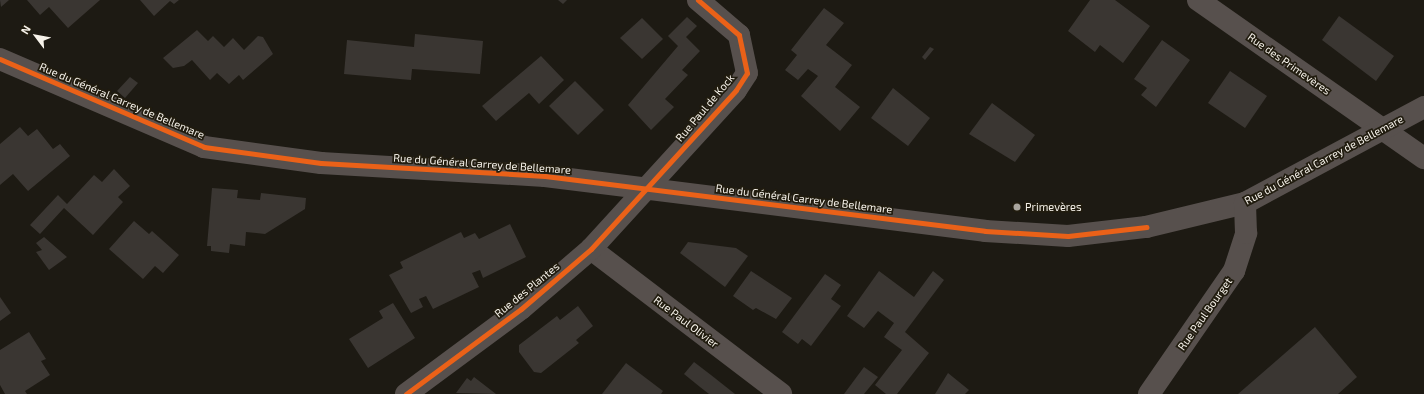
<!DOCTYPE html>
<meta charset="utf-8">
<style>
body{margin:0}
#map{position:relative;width:1424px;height:394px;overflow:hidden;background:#1d1a13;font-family:"Exo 2",sans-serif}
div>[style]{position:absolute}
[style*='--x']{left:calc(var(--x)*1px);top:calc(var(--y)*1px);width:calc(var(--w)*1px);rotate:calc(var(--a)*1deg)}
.building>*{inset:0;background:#3a3632}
.minor>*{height:22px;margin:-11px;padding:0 11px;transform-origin:11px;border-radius:11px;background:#57504d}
.cycleway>*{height:5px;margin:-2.5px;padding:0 2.5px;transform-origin:2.5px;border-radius:2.5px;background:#ea6118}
.dots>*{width:11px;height:11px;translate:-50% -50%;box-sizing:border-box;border:2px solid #211c0f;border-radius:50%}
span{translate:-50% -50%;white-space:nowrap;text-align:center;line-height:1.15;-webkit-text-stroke:3.5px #211c0f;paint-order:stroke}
.street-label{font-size:11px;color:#f6f2ea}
.poi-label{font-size:11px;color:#f6f2ea}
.left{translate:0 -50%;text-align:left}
.north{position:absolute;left:16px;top:16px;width:40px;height:40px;-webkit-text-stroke:3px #211c0f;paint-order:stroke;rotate:302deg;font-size:11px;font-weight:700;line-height:16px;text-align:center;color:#f6f2ea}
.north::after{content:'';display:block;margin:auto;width:14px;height:18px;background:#f6f2ea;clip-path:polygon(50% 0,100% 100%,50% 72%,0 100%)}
</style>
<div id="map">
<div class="building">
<i style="clip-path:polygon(0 0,9px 0,1px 7px)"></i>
<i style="clip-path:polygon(27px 0,100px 0,68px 28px,49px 7px,40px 15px)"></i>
<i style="clip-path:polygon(140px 0,179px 0,174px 4px,170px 1px,154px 16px)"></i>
<i style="clip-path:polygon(558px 0,567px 0,563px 4px)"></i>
<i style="clip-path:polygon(1090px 0,1115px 0,1150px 26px,1123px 63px,1100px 45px,1095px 52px,1068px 31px)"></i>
<i style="clip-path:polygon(824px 8px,844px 23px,826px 45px,852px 65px,835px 87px,860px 107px,840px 131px,801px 96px,818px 76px,808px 69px,798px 80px,785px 70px,797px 55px,791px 50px)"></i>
<i style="clip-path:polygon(1339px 16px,1394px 56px,1376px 81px,1322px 40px)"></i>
<i style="clip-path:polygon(687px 17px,697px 26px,686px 37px,700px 51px,682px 70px,688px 75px,665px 99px,674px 107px,651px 130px,628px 105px,678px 46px,668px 36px)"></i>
<i style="clip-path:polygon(642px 18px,663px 39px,642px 59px,620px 38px)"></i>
<i style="clip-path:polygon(197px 30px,208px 41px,213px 36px,224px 47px,233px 38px,244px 50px,258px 36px,263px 37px,273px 54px,243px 80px,239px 75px,229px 84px,217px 73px,210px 80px,192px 60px,184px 66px,173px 68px,163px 58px)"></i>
<i style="clip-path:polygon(415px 34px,483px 41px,480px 74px,412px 69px,411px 80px,344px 74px,347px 40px,414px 47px)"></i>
<i style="clip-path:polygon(1162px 40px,1190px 60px,1156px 107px,1141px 95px,1147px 88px,1134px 79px)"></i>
<i style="clip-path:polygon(930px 47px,934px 49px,925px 60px,922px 57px)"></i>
<i style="clip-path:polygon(541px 56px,564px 80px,539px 104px,529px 93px,496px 121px,482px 106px)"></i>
<i style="clip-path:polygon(1230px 71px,1267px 96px,1245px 128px,1208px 103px)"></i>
<i style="clip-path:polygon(130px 77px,138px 83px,125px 98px,117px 91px)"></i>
<i style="clip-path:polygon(575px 81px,604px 110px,578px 135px,549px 106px)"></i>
<i style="clip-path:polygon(893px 88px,930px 118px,908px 146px,871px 118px)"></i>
<i style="clip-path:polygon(992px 103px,1035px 135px,1015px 162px,969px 134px)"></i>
<i style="clip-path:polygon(20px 127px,28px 136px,37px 129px,53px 149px,60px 144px,70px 156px,28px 191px,13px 174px,0 185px,0 144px)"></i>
<i style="clip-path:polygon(114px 169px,130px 186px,118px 197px,123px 202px,93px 235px,64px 208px,40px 234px,30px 225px,58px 195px,67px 204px,94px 175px,102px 182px)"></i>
<i style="clip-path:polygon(212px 188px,238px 190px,237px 198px,260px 200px,261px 193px,306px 198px,305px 209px,265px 234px,246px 232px,245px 246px,230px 244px,229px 253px,211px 251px,211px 246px,207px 246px)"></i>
<i style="clip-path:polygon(134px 221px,149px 234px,152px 231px,179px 255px,163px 273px,155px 266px,143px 279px,109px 249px)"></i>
<i style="clip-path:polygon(510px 224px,526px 257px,483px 278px,480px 270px,472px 273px,479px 287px,433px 309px,426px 296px,419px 299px,423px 307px,411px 313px,389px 275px,403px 268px,400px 262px,461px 232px,464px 238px,475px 233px,479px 239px)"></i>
<i style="clip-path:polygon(44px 237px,67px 257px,49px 270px,36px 252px,42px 250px,36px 243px)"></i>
<i style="clip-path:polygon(688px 242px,736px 248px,748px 256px,725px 287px,680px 253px)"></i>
<i style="clip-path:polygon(751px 271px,792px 298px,776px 319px,756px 308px,753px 310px,733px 296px)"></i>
<i style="clip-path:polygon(879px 271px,914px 297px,933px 271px,944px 280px,905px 332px,929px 353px,897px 394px,886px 394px,875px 385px,902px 350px,884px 337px,894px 323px,878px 311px,864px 328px,847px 316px)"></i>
<i style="clip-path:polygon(825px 274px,841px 285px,831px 299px,841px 306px,811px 346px,802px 339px,798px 344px,782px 332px)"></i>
<i style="clip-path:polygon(0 297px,11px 313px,0 321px)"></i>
<i style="clip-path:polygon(393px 303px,415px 338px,368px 368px,349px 339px,383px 318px,379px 311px)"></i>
<i style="clip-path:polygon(578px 306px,593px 326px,576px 340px,579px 343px,541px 373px,534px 372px,519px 352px,519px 345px,557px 316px,560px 320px)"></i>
<i style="clip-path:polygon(1315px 327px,1357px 377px,1338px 394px,1238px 394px)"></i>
<i style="clip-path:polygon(29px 332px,46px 359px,41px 361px,50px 375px,25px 391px,27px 394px,5px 394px,0 385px,0 350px)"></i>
<i style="clip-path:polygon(694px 362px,711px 375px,735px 394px,709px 394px,700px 387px,684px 374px)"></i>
<i style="clip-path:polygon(626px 363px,663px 391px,661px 394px,602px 394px)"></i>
<i style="clip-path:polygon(864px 367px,878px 377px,864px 394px,844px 394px)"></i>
<i style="clip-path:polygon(948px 373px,969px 390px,965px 394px,935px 394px)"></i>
<i style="clip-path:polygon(474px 377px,496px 394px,456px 393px,467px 378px,471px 381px)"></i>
</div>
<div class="minor">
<i style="--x:1198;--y:0;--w:276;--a:35"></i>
<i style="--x:0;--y:59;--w:222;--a:23.3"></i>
<i style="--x:204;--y:147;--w:118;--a:7.8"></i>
<i style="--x:321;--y:163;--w:224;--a:3.3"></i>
<i style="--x:545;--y:176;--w:443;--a:7.1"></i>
<i style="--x:985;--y:231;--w:83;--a:3.4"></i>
<i style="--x:1068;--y:236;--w:79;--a:-6.6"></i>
<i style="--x:1146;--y:227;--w:102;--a:-13.6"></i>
<i style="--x:1245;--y:203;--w:203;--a:-28.2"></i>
<i style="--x:591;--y:249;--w:239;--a:37.3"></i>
<i style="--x:406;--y:394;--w:143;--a:-36.5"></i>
<i style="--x:521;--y:309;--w:92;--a:-40.6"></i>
<i style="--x:591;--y:249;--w:215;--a:-47.6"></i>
<i style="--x:736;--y:90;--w:20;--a:-57"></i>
<i style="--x:747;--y:73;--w:39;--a:-102"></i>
<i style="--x:739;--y:35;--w:54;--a:-139.5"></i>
<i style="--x:1149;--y:394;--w:150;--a:-55.4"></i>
<i style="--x:1234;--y:271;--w:40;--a:-72"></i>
<i style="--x:1246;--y:233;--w:30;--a:-92"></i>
</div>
<div class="cycleway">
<i style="--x:0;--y:59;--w:222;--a:23.3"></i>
<i style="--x:204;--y:147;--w:118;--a:7.8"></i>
<i style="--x:321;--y:163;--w:224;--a:3.3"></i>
<i style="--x:545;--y:176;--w:443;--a:7.1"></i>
<i style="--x:985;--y:231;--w:83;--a:3.4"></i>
<i style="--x:1068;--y:236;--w:79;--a:-6.6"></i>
<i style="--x:406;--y:394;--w:143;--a:-36.5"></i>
<i style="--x:521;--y:309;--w:92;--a:-40.6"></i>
<i style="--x:591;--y:249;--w:215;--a:-47.6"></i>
<i style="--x:736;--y:90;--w:20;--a:-57"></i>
<i style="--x:747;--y:73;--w:39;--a:-102"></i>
<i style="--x:739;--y:35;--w:54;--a:-139.5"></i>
</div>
<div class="dots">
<i style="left:1017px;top:207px;background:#aaa69f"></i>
</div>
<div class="street-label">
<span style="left:1289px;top:64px;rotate:35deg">Rue des Primevères</span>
<span style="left:122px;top:101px;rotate:23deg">Rue du Général Carrey de Bellemare</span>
<span style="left:705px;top:108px;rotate:-50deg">Rue Paul de Kock</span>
<span style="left:1324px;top:160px;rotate:-28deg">Rue du Général Carrey de Bellemare</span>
<span style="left:482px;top:164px;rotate:4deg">Rue du Général Carrey de Bellemare</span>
<span style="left:804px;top:199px;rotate:7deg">Rue du Général Carrey de Bellemare</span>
<span style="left:527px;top:290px;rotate:-39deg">Rue des Plantes</span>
<span style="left:1205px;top:314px;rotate:-55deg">Rue Paul Bourget</span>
<span style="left:686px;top:322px;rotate:37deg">Rue Paul Olivier</span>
</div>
<div class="poi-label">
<span class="left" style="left:1025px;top:207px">Primevères</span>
</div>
<div class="north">N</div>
</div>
